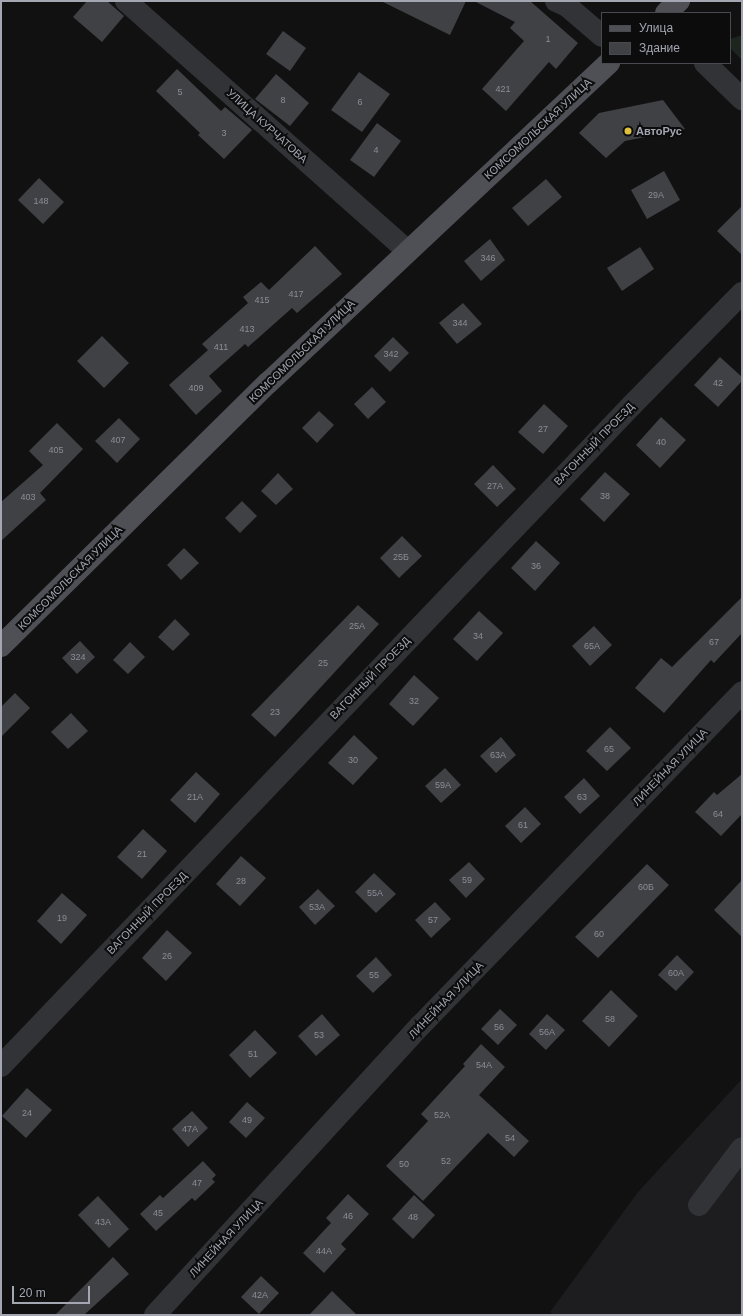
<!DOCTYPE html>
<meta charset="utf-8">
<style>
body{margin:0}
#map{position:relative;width:743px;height:1316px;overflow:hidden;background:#111112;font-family:Arial,sans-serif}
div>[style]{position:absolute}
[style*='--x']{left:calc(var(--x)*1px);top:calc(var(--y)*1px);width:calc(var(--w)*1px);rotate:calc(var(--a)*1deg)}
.built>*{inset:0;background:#1d1d1f}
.green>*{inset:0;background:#1e251f}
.building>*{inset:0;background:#404145}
.minor>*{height:22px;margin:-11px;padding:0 11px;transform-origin:11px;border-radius:11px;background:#323337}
.major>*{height:22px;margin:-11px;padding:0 11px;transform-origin:11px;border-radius:11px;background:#4f4f56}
.dots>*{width:11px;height:11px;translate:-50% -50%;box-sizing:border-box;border:2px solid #0c0c0d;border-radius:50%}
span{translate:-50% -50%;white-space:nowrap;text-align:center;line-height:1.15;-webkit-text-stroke:4px #0c0c0d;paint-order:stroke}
.number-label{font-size:9px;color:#8b8d97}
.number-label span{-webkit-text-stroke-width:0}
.street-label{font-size:11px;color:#a4a6b2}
.poi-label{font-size:11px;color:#a4a6b2;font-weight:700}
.left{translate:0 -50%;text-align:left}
.frame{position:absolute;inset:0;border:2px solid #a4a6b2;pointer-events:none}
.legend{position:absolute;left:601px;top:12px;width:130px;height:52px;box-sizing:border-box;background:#0c0c0d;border:1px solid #494a4f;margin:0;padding:5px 7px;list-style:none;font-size:12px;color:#a4a6b2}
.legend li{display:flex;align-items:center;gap:8px;height:20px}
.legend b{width:20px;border:1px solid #494a4f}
.scale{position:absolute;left:12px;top:1286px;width:78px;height:18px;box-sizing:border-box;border:2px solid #a4a6b2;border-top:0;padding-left:5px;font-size:12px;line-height:14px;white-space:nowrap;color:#a4a6b2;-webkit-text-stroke:3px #0c0c0d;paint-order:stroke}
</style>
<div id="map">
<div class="built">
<i style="clip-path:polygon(742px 1079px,742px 1315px,553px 1315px,550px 1312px,638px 1192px)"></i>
</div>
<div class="green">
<i style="clip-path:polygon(742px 35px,742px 60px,730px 48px,730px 39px)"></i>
</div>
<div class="building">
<i style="clip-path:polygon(87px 1px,107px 1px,124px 16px,102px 42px,73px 17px)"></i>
<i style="clip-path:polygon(381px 1px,466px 1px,450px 35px)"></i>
<i style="clip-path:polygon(474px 1px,530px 1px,578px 43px,556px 69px,549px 62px,506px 111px,482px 89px,524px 41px,510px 28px,515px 22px)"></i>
<i style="clip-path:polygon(283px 31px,306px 48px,290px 71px,266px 54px)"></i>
<i style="clip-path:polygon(177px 69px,221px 111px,225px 107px,252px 130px,224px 159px,198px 135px,200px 133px,156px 91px)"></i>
<i style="clip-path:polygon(359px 72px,390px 94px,362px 132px,331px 110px)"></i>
<i style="clip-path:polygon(276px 74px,309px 103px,290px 126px,255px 99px)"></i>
<i style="clip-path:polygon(663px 100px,685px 129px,625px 141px,606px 158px,579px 133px,599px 113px)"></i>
<i style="clip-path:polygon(377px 123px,401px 141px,374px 177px,350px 160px)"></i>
<i style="clip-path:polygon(664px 171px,680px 200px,647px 219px,631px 190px)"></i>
<i style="clip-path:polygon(39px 178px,64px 202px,43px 224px,18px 200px)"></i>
<i style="clip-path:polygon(546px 179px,562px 197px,528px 226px,512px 208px)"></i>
<i style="clip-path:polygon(742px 206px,742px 255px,717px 231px)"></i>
<i style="clip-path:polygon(490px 239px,505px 260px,481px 281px,464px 261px)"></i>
<i style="clip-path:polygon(315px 246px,342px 274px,297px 313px,292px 308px,248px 347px,245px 344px,209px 376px,222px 391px,196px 415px,169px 385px,208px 350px,202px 344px,248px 303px,243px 297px,261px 282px,269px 290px)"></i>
<i style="clip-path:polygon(640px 247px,654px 269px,622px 291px,607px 268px)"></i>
<i style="clip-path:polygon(463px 303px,482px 324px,457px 344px,439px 323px)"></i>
<i style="clip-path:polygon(102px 336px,129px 363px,104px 388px,77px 361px)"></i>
<i style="clip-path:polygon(393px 337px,409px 353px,390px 372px,374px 356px)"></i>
<i style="clip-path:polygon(720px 357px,742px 377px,742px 381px,718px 407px,694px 385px)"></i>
<i style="clip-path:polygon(372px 387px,386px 402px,368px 419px,354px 404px)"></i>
<i style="clip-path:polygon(544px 404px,568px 426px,543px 454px,518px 432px)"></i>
<i style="clip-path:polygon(319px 411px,334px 425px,317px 443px,302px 428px)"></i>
<i style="clip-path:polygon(661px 417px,686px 440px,660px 468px,636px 445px)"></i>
<i style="clip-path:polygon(119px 418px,140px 439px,117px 463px,95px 441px)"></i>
<i style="clip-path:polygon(57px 423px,83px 449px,40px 493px,46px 500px,1px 541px,1px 502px,43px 465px,29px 451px)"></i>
<i style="clip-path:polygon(493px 465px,516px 489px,497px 507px,474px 484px)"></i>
<i style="clip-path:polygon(605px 472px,630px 494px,604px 522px,580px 499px)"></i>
<i style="clip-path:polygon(278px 473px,293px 489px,276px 505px,261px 491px)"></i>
<i style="clip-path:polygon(242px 501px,257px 516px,240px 533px,225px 518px)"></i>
<i style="clip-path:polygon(402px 536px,422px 556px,399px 578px,380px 558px)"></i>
<i style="clip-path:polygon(536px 541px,560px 563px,535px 591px,511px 568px)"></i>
<i style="clip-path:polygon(184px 548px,199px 563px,181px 580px,167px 565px)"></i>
<i style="clip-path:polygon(742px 597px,742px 633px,714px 663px,711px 660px,664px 713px,635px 688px,661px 658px,672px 667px)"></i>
<i style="clip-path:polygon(358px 605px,379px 624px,275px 737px,251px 715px)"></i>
<i style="clip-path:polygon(479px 611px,503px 633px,477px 661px,453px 639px)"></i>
<i style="clip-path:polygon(175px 619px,190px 634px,173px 651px,158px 637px)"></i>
<i style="clip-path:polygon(594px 626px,612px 645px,590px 666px,572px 646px)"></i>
<i style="clip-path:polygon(80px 641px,95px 657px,77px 674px,62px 658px)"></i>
<i style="clip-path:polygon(130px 642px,145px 657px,128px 674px,113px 660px)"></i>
<i style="clip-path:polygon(414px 675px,439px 698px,413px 726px,389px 704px)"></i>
<i style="clip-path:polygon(15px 693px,30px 708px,1px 737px,1px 707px)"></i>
<i style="clip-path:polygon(71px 713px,88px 731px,68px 749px,51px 732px)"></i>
<i style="clip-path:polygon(610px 727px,631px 748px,607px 771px,586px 751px)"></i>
<i style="clip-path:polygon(354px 735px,378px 758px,353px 785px,328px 763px)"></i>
<i style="clip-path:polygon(501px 737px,516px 755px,496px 773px,480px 756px)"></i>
<i style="clip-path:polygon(445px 768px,461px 785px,441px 803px,425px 786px)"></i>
<i style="clip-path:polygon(196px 772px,220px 794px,195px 823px,170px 800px)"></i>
<i style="clip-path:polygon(742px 774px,742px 814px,721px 836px,695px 812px,714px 792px,717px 795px)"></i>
<i style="clip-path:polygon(584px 778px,600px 796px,580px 814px,564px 797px)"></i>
<i style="clip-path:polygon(525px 807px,541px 824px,521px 843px,505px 826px)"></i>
<i style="clip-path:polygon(143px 829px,167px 851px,142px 879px,117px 857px)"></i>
<i style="clip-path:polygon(241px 856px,266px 878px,240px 906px,216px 884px)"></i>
<i style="clip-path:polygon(469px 862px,485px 879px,466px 898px,449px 880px)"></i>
<i style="clip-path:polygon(647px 864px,669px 885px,598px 958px,575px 937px)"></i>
<i style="clip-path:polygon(374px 873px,396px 894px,376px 913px,355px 892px)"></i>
<i style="clip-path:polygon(742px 880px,742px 937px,714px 910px)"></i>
<i style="clip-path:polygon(318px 889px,335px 906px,315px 925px,299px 907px)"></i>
<i style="clip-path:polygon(62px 893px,87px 915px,61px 944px,37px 921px)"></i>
<i style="clip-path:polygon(435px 902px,451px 919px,431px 938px,415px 920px)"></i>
<i style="clip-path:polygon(167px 930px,192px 953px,166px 981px,142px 958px)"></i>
<i style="clip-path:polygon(677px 955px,694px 972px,676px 991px,658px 975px)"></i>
<i style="clip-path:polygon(376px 957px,392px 975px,373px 993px,356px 976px)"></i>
<i style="clip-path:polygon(611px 990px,638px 1016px,609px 1047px,582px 1021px)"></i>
<i style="clip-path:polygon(500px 1009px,517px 1025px,498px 1045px,481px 1029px)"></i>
<i style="clip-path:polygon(322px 1014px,340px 1035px,316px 1056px,298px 1036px)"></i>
<i style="clip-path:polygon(547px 1014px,565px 1030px,546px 1050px,529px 1034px)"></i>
<i style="clip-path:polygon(255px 1030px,277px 1053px,250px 1078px,229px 1055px)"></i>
<i style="clip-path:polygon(481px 1044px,505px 1067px,479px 1095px,529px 1141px,514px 1157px,488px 1133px,423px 1201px,386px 1166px,428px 1121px,421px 1114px,465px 1066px,463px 1064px)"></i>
<i style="clip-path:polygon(27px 1088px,52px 1110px,26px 1138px,2px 1116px)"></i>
<i style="clip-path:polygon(247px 1102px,265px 1118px,246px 1138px,229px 1122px)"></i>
<i style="clip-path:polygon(192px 1111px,208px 1128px,188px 1147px,172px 1129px)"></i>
<i style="clip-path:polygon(203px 1161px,216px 1175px,212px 1179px,215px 1182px,195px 1201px,192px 1198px,156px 1231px,140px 1214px,160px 1195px,163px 1198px)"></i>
<i style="clip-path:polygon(348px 1194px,369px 1214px,341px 1244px,346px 1249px,324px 1273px,303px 1253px,331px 1223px,326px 1218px)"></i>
<i style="clip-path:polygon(414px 1195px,435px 1215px,413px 1239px,392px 1219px)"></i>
<i style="clip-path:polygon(98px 1196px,129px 1229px,109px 1248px,78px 1215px)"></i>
<i style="clip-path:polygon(113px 1257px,129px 1274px,84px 1315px,55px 1315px)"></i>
<i style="clip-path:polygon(261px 1276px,279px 1293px,259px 1314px,241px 1297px)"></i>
<i style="clip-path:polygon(332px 1291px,357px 1315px,309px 1315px)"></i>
</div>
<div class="minor">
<i style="--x:126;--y:1;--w:377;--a:41.6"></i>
<i style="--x:556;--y:1;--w:12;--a:24"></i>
<i style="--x:567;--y:6;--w:46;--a:40.6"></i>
<i style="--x:705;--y:63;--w:52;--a:44.2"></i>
<i style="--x:1;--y:1066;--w:914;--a:-46.33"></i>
<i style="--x:632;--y:405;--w:157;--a:-45.5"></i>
<i style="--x:699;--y:1205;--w:71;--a:-53"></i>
<i style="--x:155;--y:1315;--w:392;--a:-47.5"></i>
<i style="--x:420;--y:1026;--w:464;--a:-46"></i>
</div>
<div class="major">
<i style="--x:666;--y:13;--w:18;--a:-43"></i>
<i style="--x:1;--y:646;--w:375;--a:-44.6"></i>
<i style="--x:268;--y:383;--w:468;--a:-43.2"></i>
</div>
<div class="dots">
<i style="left:628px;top:131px;background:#dfbf3c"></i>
</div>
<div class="number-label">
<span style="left:548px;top:39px">1</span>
<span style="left:503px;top:89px">421</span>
<span style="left:180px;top:92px">5</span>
<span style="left:283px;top:100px">8</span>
<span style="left:360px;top:102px">6</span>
<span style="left:224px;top:133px">3</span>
<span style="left:376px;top:150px">4</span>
<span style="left:656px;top:195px">29А</span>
<span style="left:41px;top:201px">148</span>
<span style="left:488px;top:258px">346</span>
<span style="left:296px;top:294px">417</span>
<span style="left:262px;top:300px">415</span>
<span style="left:460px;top:323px">344</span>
<span style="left:247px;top:329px">413</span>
<span style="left:221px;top:347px">411</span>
<span style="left:391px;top:354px">342</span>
<span style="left:718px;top:383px">42</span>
<span style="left:196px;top:388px">409</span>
<span style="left:543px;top:429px">27</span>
<span style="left:118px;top:440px">407</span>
<span style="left:661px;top:442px">40</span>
<span style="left:56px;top:450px">405</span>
<span style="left:495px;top:486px">27А</span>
<span style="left:605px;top:496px">38</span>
<span style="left:28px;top:497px">403</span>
<span style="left:401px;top:557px">25Б</span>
<span style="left:536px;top:566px">36</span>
<span style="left:357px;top:626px">25А</span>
<span style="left:478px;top:636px">34</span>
<span style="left:714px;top:642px">67</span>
<span style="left:592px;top:646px">65А</span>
<span style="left:78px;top:657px">324</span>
<span style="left:323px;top:663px">25</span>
<span style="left:414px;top:701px">32</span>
<span style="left:275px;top:712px">23</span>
<span style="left:609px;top:749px">65</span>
<span style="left:498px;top:755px">63А</span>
<span style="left:353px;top:760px">30</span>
<span style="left:443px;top:785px">59А</span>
<span style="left:195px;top:797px">21А</span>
<span style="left:582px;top:797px">63</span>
<span style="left:718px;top:814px">64</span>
<span style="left:523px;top:825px">61</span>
<span style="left:142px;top:854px">21</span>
<span style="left:467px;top:880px">59</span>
<span style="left:241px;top:881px">28</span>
<span style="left:646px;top:887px">60Б</span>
<span style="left:375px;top:893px">55А</span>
<span style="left:317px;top:907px">53А</span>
<span style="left:62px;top:918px">19</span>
<span style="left:433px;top:920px">57</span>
<span style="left:599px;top:934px">60</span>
<span style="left:167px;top:956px">26</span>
<span style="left:676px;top:973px">60А</span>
<span style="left:374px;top:975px">55</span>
<span style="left:610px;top:1019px">58</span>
<span style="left:499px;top:1027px">56</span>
<span style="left:547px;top:1032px">56А</span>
<span style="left:319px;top:1035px">53</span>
<span style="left:253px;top:1054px">51</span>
<span style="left:484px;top:1065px">54А</span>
<span style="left:27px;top:1113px">24</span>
<span style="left:442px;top:1115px">52А</span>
<span style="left:247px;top:1120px">49</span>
<span style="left:190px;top:1129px">47А</span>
<span style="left:510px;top:1138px">54</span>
<span style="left:446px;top:1161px">52</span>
<span style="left:404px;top:1164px">50</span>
<span style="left:197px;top:1183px">47</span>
<span style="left:158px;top:1213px">45</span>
<span style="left:348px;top:1216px">46</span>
<span style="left:413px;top:1217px">48</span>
<span style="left:103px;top:1222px">43А</span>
<span style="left:324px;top:1251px">44А</span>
<span style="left:260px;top:1295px">42А</span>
</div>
<div class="street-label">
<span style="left:267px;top:126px;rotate:42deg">УЛИЦА КУРЧАТОВА</span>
<span style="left:538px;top:129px;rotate:-43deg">КОМСОМОЛЬСКАЯ УЛИЦА</span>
<span style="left:302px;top:351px;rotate:-44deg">КОМСОМОЛЬСКАЯ УЛИЦА</span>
<span style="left:594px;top:444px;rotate:-46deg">ВАГОННЫЙ ПРОЕЗД</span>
<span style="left:70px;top:578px;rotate:-45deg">КОМСОМОЛЬСКАЯ УЛИЦА</span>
<span style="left:370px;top:678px;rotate:-46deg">ВАГОННЫЙ ПРОЕЗД</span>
<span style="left:670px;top:767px;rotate:-46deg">ЛИНЕЙНАЯ УЛИЦА</span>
<span style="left:147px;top:913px;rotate:-46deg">ВАГОННЫЙ ПРОЕЗД</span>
<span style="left:446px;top:1000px;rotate:-46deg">ЛИНЕЙНАЯ УЛИЦА</span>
<span style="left:226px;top:1238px;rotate:-47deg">ЛИНЕЙНАЯ УЛИЦА</span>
</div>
<div class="poi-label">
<span class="left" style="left:636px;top:131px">АвтоРус</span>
</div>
<div class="frame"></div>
<ul class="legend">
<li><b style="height:5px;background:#4f4f56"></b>Улица</li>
<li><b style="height:11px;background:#404145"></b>Здание</li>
</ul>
<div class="scale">20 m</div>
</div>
